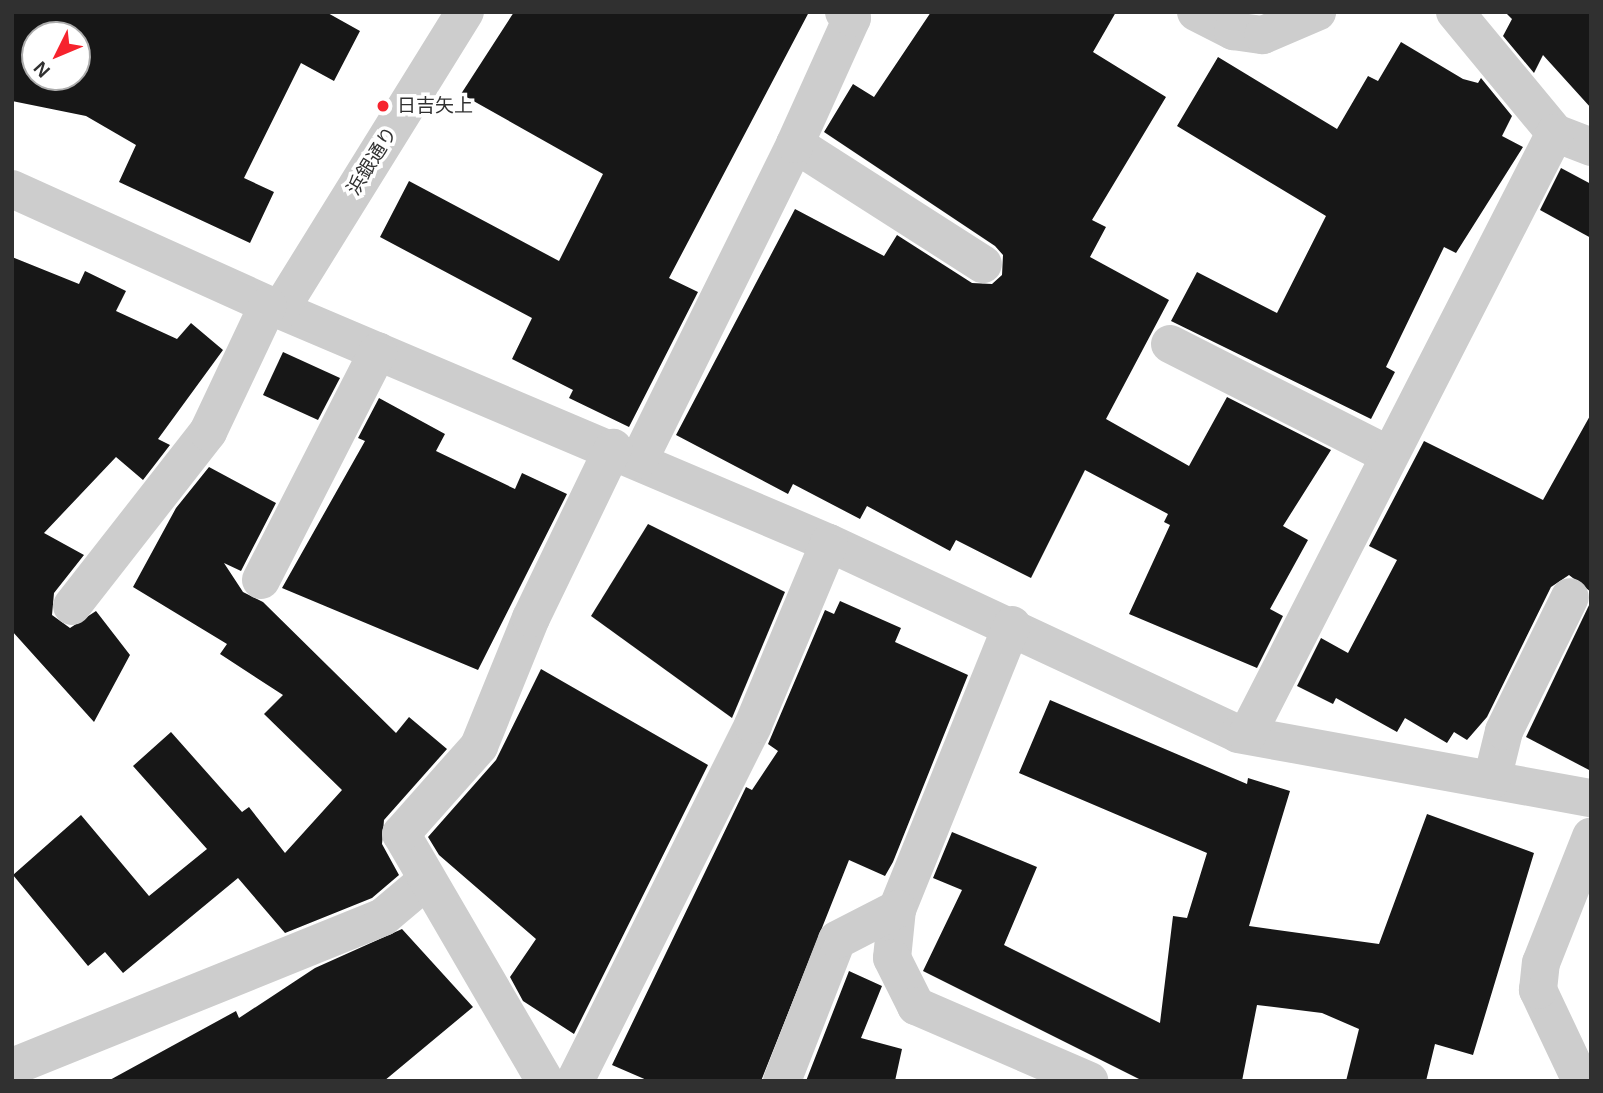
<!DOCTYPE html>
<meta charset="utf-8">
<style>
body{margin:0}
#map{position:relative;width:1603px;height:1093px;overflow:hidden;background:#fff;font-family:Arial,"Noto Sans JP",sans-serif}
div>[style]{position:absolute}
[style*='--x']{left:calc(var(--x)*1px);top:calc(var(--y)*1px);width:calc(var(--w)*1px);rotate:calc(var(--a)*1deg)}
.building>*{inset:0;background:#171717}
.minor>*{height:38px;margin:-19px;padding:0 19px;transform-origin:19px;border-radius:19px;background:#cdcdcd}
.dots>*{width:19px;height:19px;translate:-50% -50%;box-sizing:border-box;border:4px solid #fff;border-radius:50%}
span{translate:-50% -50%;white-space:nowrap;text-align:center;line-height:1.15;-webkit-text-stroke:7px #fff;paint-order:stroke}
.poi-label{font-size:19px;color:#303030}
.left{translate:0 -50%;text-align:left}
.street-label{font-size:19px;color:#303030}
.frame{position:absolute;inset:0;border:14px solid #303030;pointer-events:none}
.north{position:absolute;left:21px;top:21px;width:70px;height:70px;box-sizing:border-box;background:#fff;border:2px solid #acacac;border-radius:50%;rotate:227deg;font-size:19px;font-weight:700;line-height:28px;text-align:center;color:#303030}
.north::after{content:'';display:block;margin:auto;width:24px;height:32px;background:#f6232d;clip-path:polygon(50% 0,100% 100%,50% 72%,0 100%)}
</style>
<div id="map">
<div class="building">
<i style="clip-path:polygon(evenodd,12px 12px,326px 12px,360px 31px,334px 81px,301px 63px,244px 178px,274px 192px,250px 243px,119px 182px,136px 145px,86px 116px,12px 101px,12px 12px,35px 35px,77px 35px,77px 77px,35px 77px,35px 35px)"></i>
<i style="clip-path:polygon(514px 12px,809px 12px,669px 278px,698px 292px,629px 427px,569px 398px,573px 390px,512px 359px,532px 318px,380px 237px,409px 181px,559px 261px,603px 174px,461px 94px)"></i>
<i style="clip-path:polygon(931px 12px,1116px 12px,1093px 52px,1166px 97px,1092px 220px,1106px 227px,1090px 257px,1169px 300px,1106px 419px,1189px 466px,1227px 397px,1331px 450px,1283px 526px,1308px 540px,1270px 609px,1283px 616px,1257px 668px,1129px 614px,1170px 525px,1164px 522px,1168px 514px,1085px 470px,1031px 578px,956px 540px,950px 551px,867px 506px,860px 519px,793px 484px,788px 494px,676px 435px,795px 209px,884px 256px,897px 235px,972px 283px,992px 284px,1002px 275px,1003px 255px,995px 246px,824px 132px,853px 84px,874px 97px)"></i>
<i style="clip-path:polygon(1505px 12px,1591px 12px,1591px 108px,1543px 55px,1534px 73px,1503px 36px,1512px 19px)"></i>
<i style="clip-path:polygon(1401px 42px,1463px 79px,1478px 83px,1481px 78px,1512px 116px,1502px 136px,1523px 147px,1456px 253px,1444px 247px,1386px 367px,1395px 372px,1371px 419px,1171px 321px,1197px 272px,1277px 313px,1326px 216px,1177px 126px,1218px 57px,1337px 129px,1368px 76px,1378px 81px)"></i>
<i style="clip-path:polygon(1561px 168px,1591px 184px,1591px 238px,1540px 210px)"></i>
<i style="clip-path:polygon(12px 257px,79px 284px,85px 271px,126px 291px,116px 311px,177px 339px,191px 323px,223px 350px,158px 439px,170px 445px,143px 480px,116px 457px,44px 533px,84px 555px,54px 593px,52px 615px,70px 628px,96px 611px,130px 655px,94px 722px,12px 631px)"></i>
<i style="clip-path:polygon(283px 352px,340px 378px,318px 420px,263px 395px)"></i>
<i style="clip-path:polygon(379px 398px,445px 434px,436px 451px,515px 489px,522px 473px,567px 494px,478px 670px,282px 588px,365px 441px,358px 438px)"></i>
<i style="clip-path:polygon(1591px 414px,1591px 592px,1569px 575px,1551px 587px,1487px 717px,1467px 740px,1454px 732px,1447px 743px,1405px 718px,1397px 732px,1336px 698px,1333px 704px,1297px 686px,1321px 638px,1348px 653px,1397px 560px,1369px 546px,1424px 441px,1543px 500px)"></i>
<i style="clip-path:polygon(209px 467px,276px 503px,241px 571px,224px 563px,243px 592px,263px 602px,396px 733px,409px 717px,447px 749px,384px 820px,382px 844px,399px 875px,372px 898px,285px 933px,238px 878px,123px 973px,105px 952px,88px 966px,13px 875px,81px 815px,149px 896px,207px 849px,133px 766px,171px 732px,242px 812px,249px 807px,285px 853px,342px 790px,264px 714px,283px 695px,220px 654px,227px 644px,133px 587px,176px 508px)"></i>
<i style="clip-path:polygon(648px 524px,785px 592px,732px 718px,591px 616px)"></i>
<i style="clip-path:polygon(840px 601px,901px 628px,895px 642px,968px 675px,893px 862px,885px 876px,849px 860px,761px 1081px,649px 1081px,612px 1065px,746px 787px,752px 790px,778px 751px,768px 744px,825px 610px,834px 614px)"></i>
<i style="clip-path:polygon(1591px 601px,1591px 771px,1526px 737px)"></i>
<i style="clip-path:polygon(541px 669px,708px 765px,574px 1034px,523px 1001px,510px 977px,536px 939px,439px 855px,428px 837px,496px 760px)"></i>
<i style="clip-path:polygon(1050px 700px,1247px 784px,1248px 778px,1290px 791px,1249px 926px,1379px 944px,1427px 814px,1534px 853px,1473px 1055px,1435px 1044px,1426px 1081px,1346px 1081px,1359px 1029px,1322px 1013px,1257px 1005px,1242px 1081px,1143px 1081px,923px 971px,962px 890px,933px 878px,952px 832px,1037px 867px,1004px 945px,1160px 1023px,1173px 916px,1187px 918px,1207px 853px,1019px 773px)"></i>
<i style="clip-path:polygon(402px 929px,473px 1007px,384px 1081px,108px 1081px,236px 1011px,239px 1018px,315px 968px)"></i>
<i style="clip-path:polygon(849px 971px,882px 986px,861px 1038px,902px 1049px,895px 1081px,806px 1081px)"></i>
</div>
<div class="minor">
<i style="--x:1196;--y:12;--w:42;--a:27.2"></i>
<i style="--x:1233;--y:31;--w:30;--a:8"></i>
<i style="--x:1263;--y:35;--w:59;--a:-23.1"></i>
<i style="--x:1455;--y:12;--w:157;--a:50.4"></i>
<i style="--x:1555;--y:133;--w:39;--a:21"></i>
<i style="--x:795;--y:144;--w:223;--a:32.6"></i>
<i style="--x:12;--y:189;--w:294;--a:24.3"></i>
<i style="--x:280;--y:310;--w:596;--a:23"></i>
<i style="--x:829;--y:543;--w:451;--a:25"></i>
<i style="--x:1238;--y:734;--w:359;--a:10.3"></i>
<i style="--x:280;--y:310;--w:351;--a:-58.2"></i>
<i style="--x:1170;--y:344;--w:243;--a:26.9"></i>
<i style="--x:639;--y:460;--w:352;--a:-63.7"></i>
<i style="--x:795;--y:144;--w:138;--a:-65.7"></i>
<i style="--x:852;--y:18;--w:10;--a:-143"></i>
<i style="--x:261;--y:580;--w:257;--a:-62.9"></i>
<i style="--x:72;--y:606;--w:221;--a:-52"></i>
<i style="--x:208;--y:432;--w:140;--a:-64.7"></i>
<i style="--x:1012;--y:625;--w:306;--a:112"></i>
<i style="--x:897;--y:909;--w:49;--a:95.8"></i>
<i style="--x:892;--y:958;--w:54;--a:63.4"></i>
<i style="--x:916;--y:1006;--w:189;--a:23.4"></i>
<i style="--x:1247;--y:735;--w:676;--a:-62.9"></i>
<i style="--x:1492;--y:780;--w:50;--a:-76.2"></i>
<i style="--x:1504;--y:731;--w:149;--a:-63.8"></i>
<i style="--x:12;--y:1067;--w:400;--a:-22"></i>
<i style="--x:383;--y:917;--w:57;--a:-40.1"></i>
<i style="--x:545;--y:1081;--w:286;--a:-120.2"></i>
<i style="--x:401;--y:834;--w:118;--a:-48.4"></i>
<i style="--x:479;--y:746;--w:138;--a:-67.9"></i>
<i style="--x:531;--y:618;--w:189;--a:-64.2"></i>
<i style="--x:575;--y:1081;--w:398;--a:-63.4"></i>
<i style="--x:753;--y:725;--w:197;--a:-67.3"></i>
<i style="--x:782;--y:1081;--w:151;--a:-68.7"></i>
<i style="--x:837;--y:940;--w:68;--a:-27.3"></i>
<i style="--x:1581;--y:1081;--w:101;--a:-115.3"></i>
<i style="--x:1538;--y:990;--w:27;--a:-84"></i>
<i style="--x:1541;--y:963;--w:136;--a:-68.4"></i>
</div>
<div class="dots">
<i style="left:383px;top:106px;background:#f6232d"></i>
</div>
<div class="poi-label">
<span class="left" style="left:397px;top:106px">日吉矢上</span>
</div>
<div class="street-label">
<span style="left:372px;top:161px;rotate:-58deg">浜銀通り</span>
</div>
<div class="frame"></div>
<div class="north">N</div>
</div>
